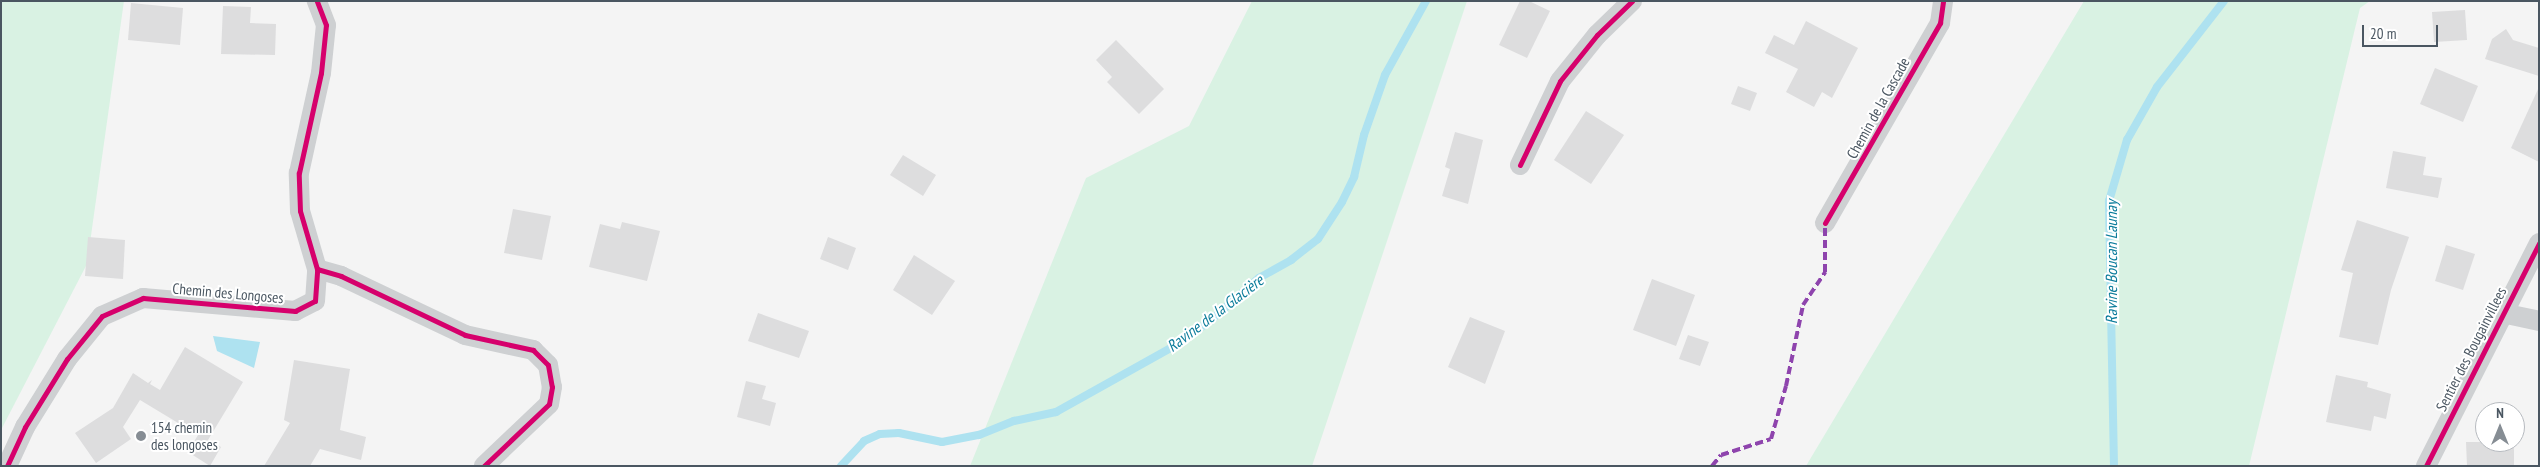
<!DOCTYPE html>
<meta charset="utf-8">
<style>
body{margin:0}
#map{position:relative;width:2540px;height:467px;overflow:hidden;background:#f4f4f4;font-family:"PT Sans Narrow",sans-serif}
div>[style]{position:absolute}
[style*='--x']{left:calc(var(--x)*1px);top:calc(var(--y)*1px);width:calc(var(--w)*1px);rotate:calc(var(--a)*1deg)}
.green>*{inset:0;background:#d9f2e3}
.water>*{inset:0;background:#aee2f0}
.stream>*{height:8px;margin:-4px;padding:0 4px;transform-origin:4px;border-radius:4px;background:#aee2f0}
.building>*{inset:0;background:#ddddde}
.minor>*{height:20px;margin:-10px;padding:0 10px;transform-origin:10px;border-radius:10px;background:#ced0d2}
.quiet>*{height:4px;margin-top:-2px;transform-origin:0;background:repeating-linear-gradient(90deg,#8e44ad 0 8px,transparent 0 12px)}
.cycleway>*{height:5px;margin:-2.5px;padding:0 2.5px;transform-origin:2.5px;border-radius:2.5px;background:#d6006c}
.dots>*{width:14px;height:14px;translate:-50% -50%;box-sizing:border-box;border:2px solid #fff;border-radius:50%}
span{translate:-50% -50%;white-space:nowrap;text-align:center;line-height:1.15;-webkit-text-stroke:4px #fff;paint-order:stroke}
.street-label{font-size:15px;color:#4a5661}
.poi-label{font-size:15px;color:#4a5661}
.left{translate:0 -50%;text-align:left}
.water-label{font-size:16px;color:#0c7c9b;font-style:italic}
.frame{position:absolute;inset:0;border:2px solid #4a5661;pointer-events:none}
.north{position:absolute;left:2475px;top:402px;width:50px;height:50px;box-sizing:border-box;background:#fff;border:1px solid #b7bbc0;border-radius:50%;rotate:0deg;font-size:14px;font-weight:700;line-height:20px;text-align:center;color:#4a5661}
.north::after{content:'';display:block;margin:auto;width:18px;height:22px;background:#868d94;clip-path:polygon(50% 0,100% 100%,50% 72%,0 100%)}
.scale{position:absolute;left:2362px;top:25px;width:76px;height:22px;box-sizing:border-box;border:2px solid #4a5661;border-top:0;padding-left:6px;font-size:15px;line-height:18px;white-space:nowrap;color:#4a5661;-webkit-text-stroke:4px #fff;paint-order:stroke}
</style>
<div id="map">
<div class="green">
<i style="clip-path:polygon(1px 1px,124px 1px,87px 264px,1px 430px)"></i>
<i style="clip-path:polygon(1252px 1px,1467px 1px,1312px 466px,970px 466px,1086px 178px,1189px 126px)"></i>
<i style="clip-path:polygon(2084px 1px,2370px 1px,2360px 8px,2249px 466px,1806px 466px)"></i>
</div>
<div class="water">
<i style="clip-path:polygon(213px 336px,260px 342px,254px 368px,217px 351px)"></i>
</div>
<div class="stream">
<i style="--x:841;--y:466;--w:34;--a:-47"></i>
<i style="--x:864;--y:441;--w:17;--a:-24"></i>
<i style="--x:880;--y:434;--w:19;--a:-3"></i>
<i style="--x:899;--y:433;--w:44;--a:11.8"></i>
<i style="--x:942;--y:442;--w:38;--a:-11"></i>
<i style="--x:979;--y:435;--w:38;--a:-22"></i>
<i style="--x:1014;--y:421;--w:43;--a:-12.1"></i>
<i style="--x:1056;--y:412;--w:135;--a:-29.2"></i>
<i style="--x:1174;--y:346;--w:44;--a:-34.8"></i>
<i style="--x:1210;--y:321;--w:65;--a:-41.3"></i>
<i style="--x:1259;--y:278;--w:37;--a:-29"></i>
<i style="--x:1291;--y:260;--w:34;--a:-38"></i>
<i style="--x:1318;--y:239;--w:44;--a:-57"></i>
<i style="--x:1342;--y:202;--w:28;--a:-64"></i>
<i style="--x:1354;--y:177;--w:43;--a:-76.6"></i>
<i style="--x:1364;--y:135;--w:64;--a:-70.7"></i>
<i style="--x:1385;--y:75;--w:85;--a:-61"></i>
<i style="--x:2114;--y:466;--w:265;--a:-91.1"></i>
<i style="--x:2109;--y:201;--w:64;--a:-73.6"></i>
<i style="--x:2127;--y:140;--w:61;--a:-60.5"></i>
<i style="--x:2157;--y:87;--w:109;--a:-52.1"></i>
</div>
<div class="building">
<i style="clip-path:polygon(1520px 1px,1529px 1px,1550px 11px,1527px 58px,1499px 45px)"></i>
<i style="clip-path:polygon(131px 3px,183px 8px,180px 45px,128px 40px)"></i>
<i style="clip-path:polygon(223px 6px,251px 7px,250px 23px,276px 24px,275px 55px,221px 54px)"></i>
<i style="clip-path:polygon(2465px 10px,2467px 40px,2434px 42px,2432px 12px)"></i>
<i style="clip-path:polygon(1806px 21px,1858px 48px,1832px 98px,1822px 92px,1814px 107px,1786px 92px,1798px 69px,1765px 53px,1774px 35px,1794px 45px)"></i>
<i style="clip-path:polygon(2506px 29px,2513px 40px,2539px 48px,2539px 76px,2485px 59px,2492px 39px)"></i>
<i style="clip-path:polygon(1116px 40px,1164px 89px,1139px 114px,1107px 82px,1112px 77px,1096px 60px)"></i>
<i style="clip-path:polygon(2435px 68px,2478px 86px,2463px 122px,2420px 104px)"></i>
<i style="clip-path:polygon(1738px 86px,1757px 93px,1750px 111px,1731px 104px)"></i>
<i style="clip-path:polygon(2539px 87px,2539px 162px,2511px 148px)"></i>
<i style="clip-path:polygon(1586px 111px,1624px 135px,1591px 184px,1554px 160px)"></i>
<i style="clip-path:polygon(1455px 132px,1483px 140px,1468px 204px,1442px 196px,1450px 169px,1445px 167px)"></i>
<i style="clip-path:polygon(2393px 151px,2426px 157px,2423px 175px,2442px 178px,2438px 198px,2386px 188px)"></i>
<i style="clip-path:polygon(903px 155px,936px 175px,923px 196px,890px 175px)"></i>
<i style="clip-path:polygon(513px 209px,551px 216px,542px 260px,504px 253px)"></i>
<i style="clip-path:polygon(2357px 220px,2409px 237px,2391px 290px,2378px 345px,2339px 337px,2353px 273px,2341px 270px)"></i>
<i style="clip-path:polygon(622px 222px,660px 231px,647px 281px,589px 267px,600px 224px,620px 229px)"></i>
<i style="clip-path:polygon(88px 237px,125px 240px,123px 279px,85px 276px)"></i>
<i style="clip-path:polygon(828px 237px,856px 248px,848px 270px,820px 259px)"></i>
<i style="clip-path:polygon(2446px 245px,2475px 254px,2463px 290px,2435px 281px)"></i>
<i style="clip-path:polygon(914px 255px,955px 281px,932px 315px,893px 290px)"></i>
<i style="clip-path:polygon(1652px 279px,1695px 295px,1676px 346px,1633px 330px)"></i>
<i style="clip-path:polygon(758px 313px,809px 331px,799px 358px,748px 341px)"></i>
<i style="clip-path:polygon(1470px 317px,1505px 331px,1485px 384px,1448px 367px)"></i>
<i style="clip-path:polygon(1688px 335px,1709px 342px,1700px 366px,1679px 359px)"></i>
<i style="clip-path:polygon(185px 347px,243px 382px,208px 440px,221px 447px,210px 466px,188px 452px,198px 435px,140px 400px,123px 427px,131px 439px,96px 463px,75px 433px,113px 408px,133px 373px,148px 383px,152px 380px,150px 384px,160px 390px)"></i>
<i style="clip-path:polygon(294px 360px,350px 369px,340px 430px,366px 437px,361px 460px,320px 449px,310px 466px,264px 466px,290px 423px,284px 420px)"></i>
<i style="clip-path:polygon(2336px 375px,2368px 382px,2367px 387px,2391px 394px,2386px 419px,2374px 416px,2371px 431px,2326px 422px)"></i>
<i style="clip-path:polygon(746px 381px,766px 386px,762px 399px,776px 403px,770px 426px,737px 417px)"></i>
<i style="clip-path:polygon(2466px 442px,2514px 442px,2514px 466px,2467px 466px)"></i>
</div>
<div class="minor">
<i style="--x:1520;--y:165;--w:93;--a:-64.5"></i>
<i style="--x:1560;--y:81;--w:59;--a:-51.2"></i>
<i style="--x:1597;--y:35;--w:49;--a:-44.2"></i>
<i style="--x:1825;--y:223;--w:231;--a:-60.1"></i>
<i style="--x:1940;--y:23;--w:22;--a:-82"></i>
<i style="--x:317;--y:269;--w:25;--a:16"></i>
<i style="--x:341;--y:276;--w:137;--a:25.4"></i>
<i style="--x:465;--y:335;--w:70;--a:12.4"></i>
<i style="--x:533;--y:350;--w:21;--a:45"></i>
<i style="--x:548;--y:365;--w:22;--a:80"></i>
<i style="--x:552;--y:387;--w:17;--a:100"></i>
<i style="--x:549;--y:404;--w:90;--a:136.4"></i>
<i style="--x:2502;--y:313;--w:38;--a:12"></i>
<i style="--x:7;--y:466;--w:43;--a:-65.2"></i>
<i style="--x:25;--y:427;--w:80;--a:-58.3"></i>
<i style="--x:67;--y:359;--w:55;--a:-50.9"></i>
<i style="--x:102;--y:316;--w:45;--a:-23.7"></i>
<i style="--x:143;--y:298;--w:153;--a:4.9"></i>
<i style="--x:295;--y:311;--w:22;--a:-27"></i>
<i style="--x:315;--y:301;--w:32;--a:-86"></i>
<i style="--x:317;--y:269;--w:60;--a:-106.3"></i>
<i style="--x:300;--y:211;--w:38;--a:-92"></i>
<i style="--x:299;--y:173;--w:102;--a:-77.6"></i>
<i style="--x:321;--y:73;--w:48;--a:-84.1"></i>
<i style="--x:326;--y:25;--w:26;--a:-111"></i>
<i style="--x:2426;--y:466;--w:250;--a:-63.1"></i>
</div>
<div class="quiet">
<i style="--x:1712;--y:466;--w:14;--a:-51"></i>
<i style="--x:1721;--y:455;--w:52;--a:-17.7"></i>
<i style="--x:1771;--y:439;--w:55;--a:-74.2"></i>
<i style="--x:1786;--y:386;--w:83;--a:-78.1"></i>
<i style="--x:1803;--y:305;--w:40;--a:-56"></i>
<i style="--x:1825;--y:272;--w:49;--a:-90"></i>
</div>
<div class="cycleway">
<i style="--x:1520;--y:165;--w:93;--a:-64.5"></i>
<i style="--x:1560;--y:81;--w:59;--a:-51.2"></i>
<i style="--x:1597;--y:35;--w:49;--a:-44.2"></i>
<i style="--x:1825;--y:223;--w:231;--a:-60.1"></i>
<i style="--x:1940;--y:23;--w:22;--a:-82"></i>
<i style="--x:317;--y:269;--w:25;--a:16"></i>
<i style="--x:341;--y:276;--w:137;--a:25.4"></i>
<i style="--x:465;--y:335;--w:70;--a:12.4"></i>
<i style="--x:533;--y:350;--w:21;--a:45"></i>
<i style="--x:548;--y:365;--w:22;--a:80"></i>
<i style="--x:552;--y:387;--w:17;--a:100"></i>
<i style="--x:549;--y:404;--w:90;--a:136.4"></i>
<i style="--x:7;--y:466;--w:43;--a:-65.2"></i>
<i style="--x:25;--y:427;--w:80;--a:-58.3"></i>
<i style="--x:67;--y:359;--w:55;--a:-50.9"></i>
<i style="--x:102;--y:316;--w:45;--a:-23.7"></i>
<i style="--x:143;--y:298;--w:153;--a:4.9"></i>
<i style="--x:295;--y:311;--w:22;--a:-27"></i>
<i style="--x:315;--y:301;--w:32;--a:-86"></i>
<i style="--x:317;--y:269;--w:60;--a:-106.3"></i>
<i style="--x:300;--y:211;--w:38;--a:-92"></i>
<i style="--x:299;--y:173;--w:102;--a:-77.6"></i>
<i style="--x:321;--y:73;--w:48;--a:-84.1"></i>
<i style="--x:326;--y:25;--w:26;--a:-111"></i>
<i style="--x:2426;--y:466;--w:250;--a:-63.1"></i>
</div>
<div class="dots">
<i style="left:141px;top:436px;background:#868d94"></i>
</div>
<div class="street-label">
<span style="left:1878px;top:108px;rotate:-61deg">Chemin de la Cascade</span>
<span style="left:228px;top:293px;rotate:5deg">Chemin des Longoses</span>
<span style="left:2471px;top:349px;rotate:-63deg">Sentier des Bougainvillees</span>
</div>
<div class="poi-label">
<span class="left" style="left:151px;top:436px">154 chemin<br>des longoses</span>
</div>
<div class="water-label">
<span style="left:2111px;top:262px;rotate:-90deg">Ravine Boucan Launay</span>
<span style="left:1215px;top:313px;rotate:-37deg">Ravine de la Glacière</span>
</div>
<div class="frame"></div>
<div class="north">N</div>
<div class="scale">20 m</div>
</div>
